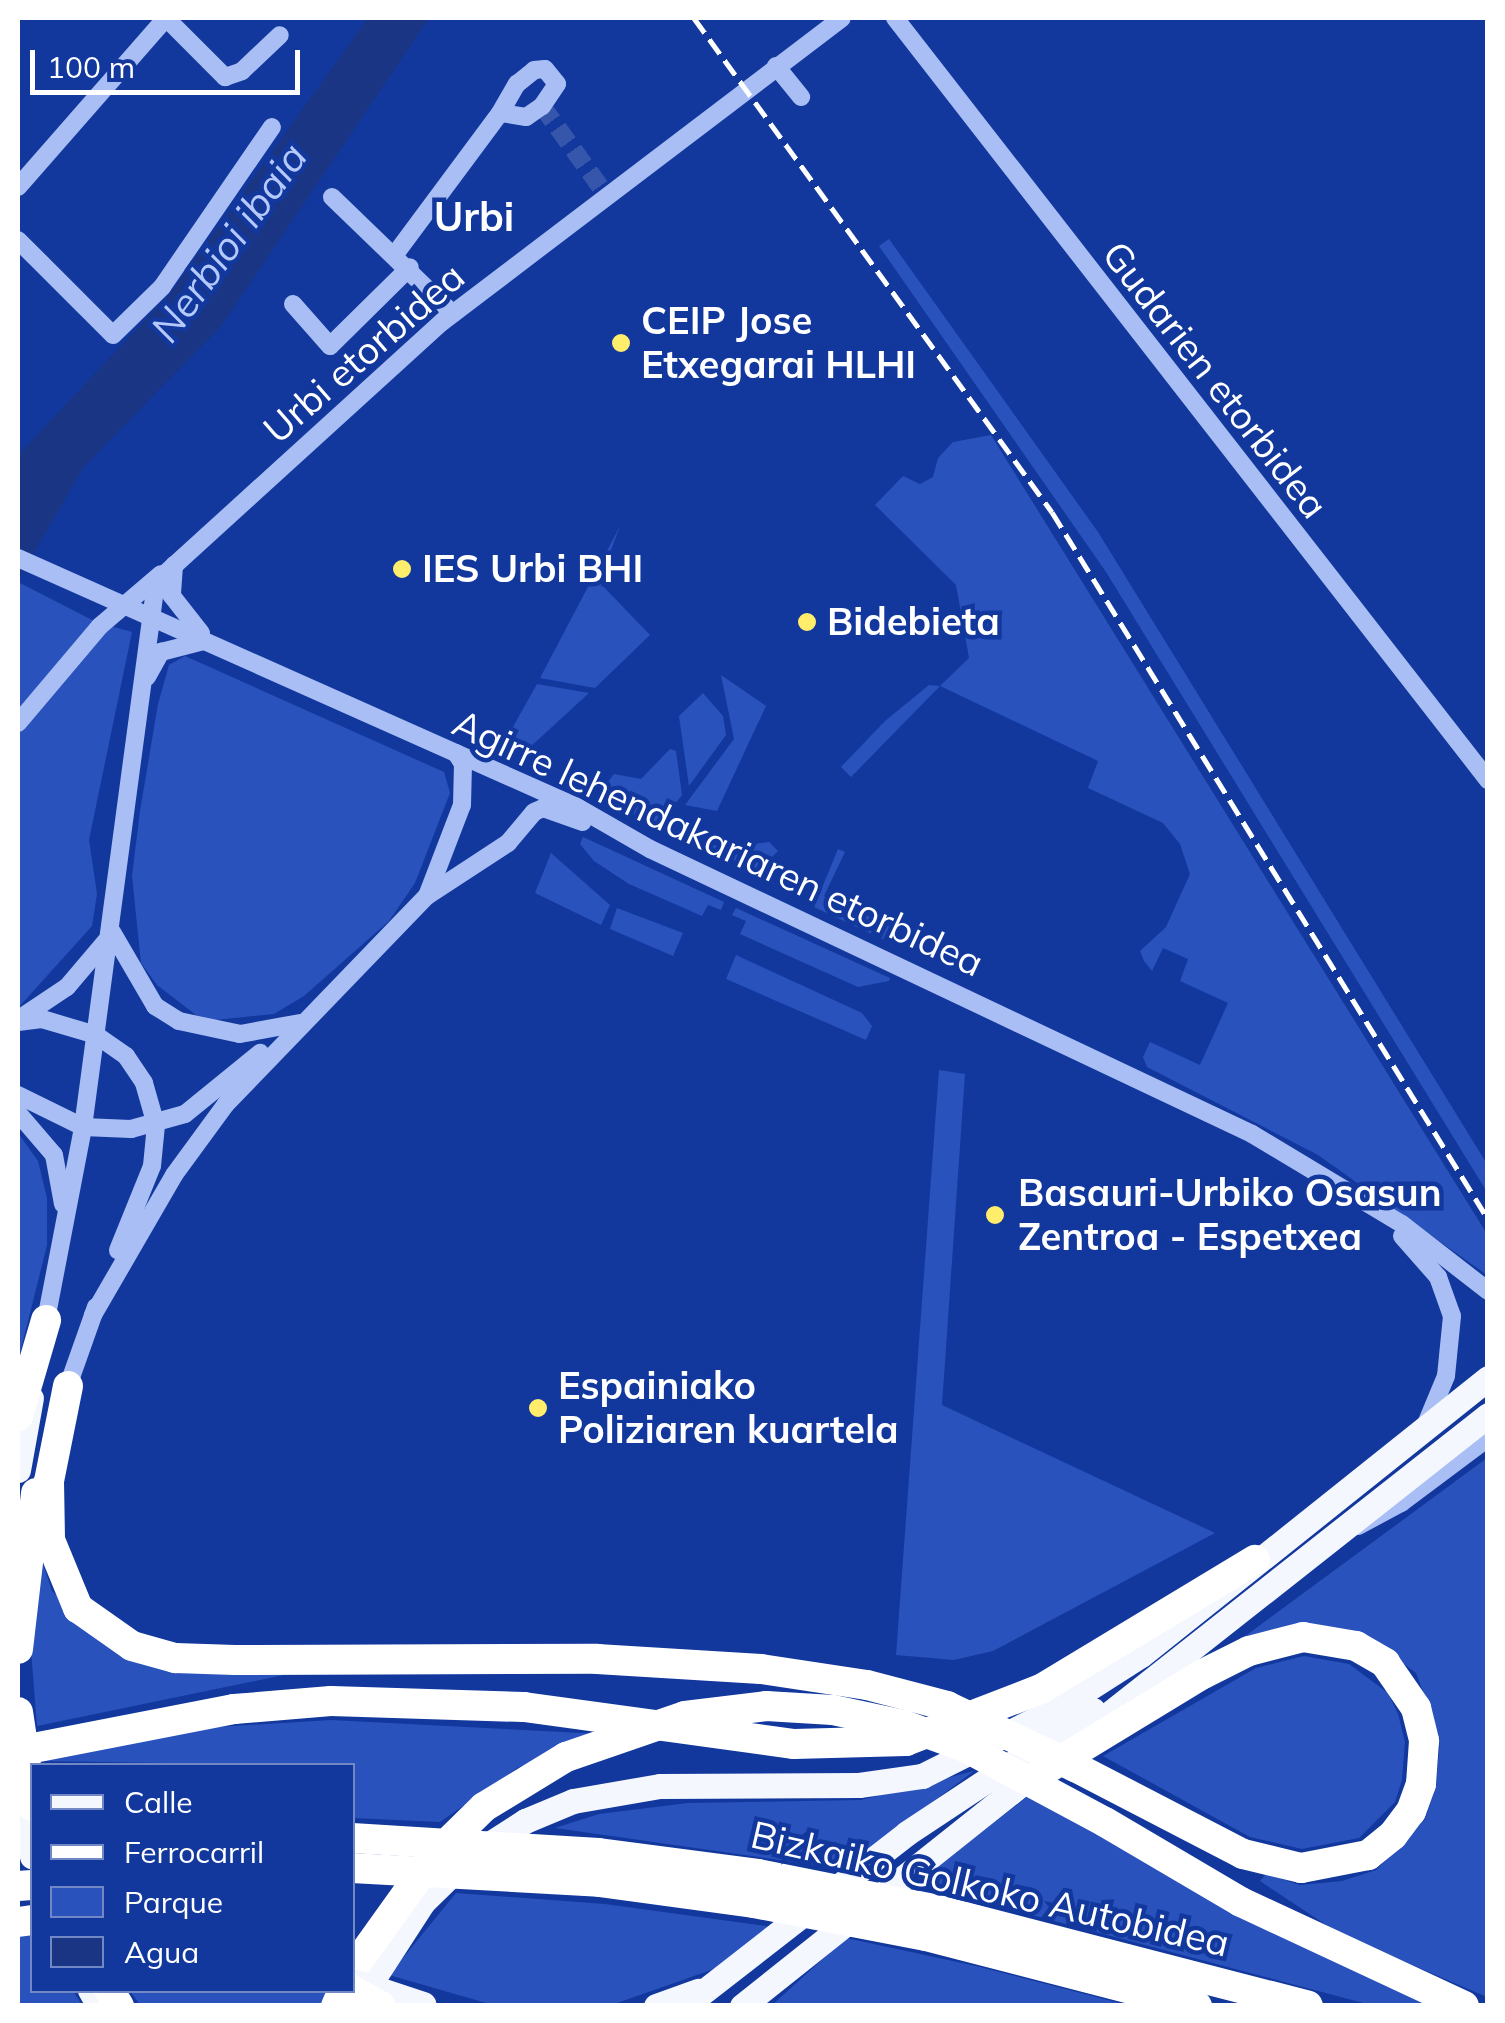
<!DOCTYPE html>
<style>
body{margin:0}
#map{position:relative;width:1505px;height:2023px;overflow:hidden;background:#12389d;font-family:Mulish,sans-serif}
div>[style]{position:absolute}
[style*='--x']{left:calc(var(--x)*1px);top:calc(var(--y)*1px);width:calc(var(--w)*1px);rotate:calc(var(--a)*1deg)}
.green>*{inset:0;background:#2952bd}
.water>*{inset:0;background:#193583}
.minor-tunnel>*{height:18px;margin-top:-9px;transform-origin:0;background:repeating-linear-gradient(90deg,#3656ac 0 18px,transparent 0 27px)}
.minor>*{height:18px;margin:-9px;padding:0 9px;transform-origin:9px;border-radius:9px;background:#a8bef4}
.major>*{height:25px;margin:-12.5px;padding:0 12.5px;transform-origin:12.5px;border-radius:12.5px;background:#f5f7ff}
.highway>*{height:30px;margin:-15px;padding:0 15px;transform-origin:15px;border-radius:15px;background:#fff}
.rail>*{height:5px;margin-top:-2.5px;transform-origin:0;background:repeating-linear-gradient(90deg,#fff 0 18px,transparent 0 26px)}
.major-bridge>*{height:25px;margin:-12.5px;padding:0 12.5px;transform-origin:12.5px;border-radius:12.5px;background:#f5f7ff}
.highway-bridge>*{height:30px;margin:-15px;padding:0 15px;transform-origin:15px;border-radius:15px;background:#fff}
.dots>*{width:28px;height:28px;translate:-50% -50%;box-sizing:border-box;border:5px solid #12389d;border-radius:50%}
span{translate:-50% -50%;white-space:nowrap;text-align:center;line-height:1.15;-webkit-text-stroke:9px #12389d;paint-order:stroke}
.poi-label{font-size:38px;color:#fff;font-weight:700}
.left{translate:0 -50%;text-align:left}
.street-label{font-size:38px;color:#fff}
.neighbourhood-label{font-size:40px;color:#fff;font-weight:700}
.water-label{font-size:40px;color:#b5c9fa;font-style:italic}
.frame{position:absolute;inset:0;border:20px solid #fff;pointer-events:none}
.legend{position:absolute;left:30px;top:1763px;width:325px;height:230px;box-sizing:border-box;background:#12389d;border:2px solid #7188c4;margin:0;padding:12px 18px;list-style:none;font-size:30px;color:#fff}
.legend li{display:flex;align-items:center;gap:20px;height:50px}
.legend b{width:50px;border:2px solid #7188c4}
.scale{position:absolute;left:30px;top:50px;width:270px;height:45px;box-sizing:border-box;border:5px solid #fff;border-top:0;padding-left:12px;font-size:30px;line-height:35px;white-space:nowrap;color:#fff;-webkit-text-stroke:8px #12389d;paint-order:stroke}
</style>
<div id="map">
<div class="green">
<i style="clip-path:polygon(889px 239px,1098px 532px,1487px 1164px,1487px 1192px,1106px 572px,879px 246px)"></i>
<i style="clip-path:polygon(991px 435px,1487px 1234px,1487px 1275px,1318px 1155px,1147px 1067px,1143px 1057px,1150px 1042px,1200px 1065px,1228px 1003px,1180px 981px,1188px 959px,1163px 948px,1152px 971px,1144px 961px,1140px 951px,1166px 927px,1190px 874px,1180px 844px,1163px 823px,1088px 788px,1098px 761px,940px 686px,851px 777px,841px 767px,885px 721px,929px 685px,940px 686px,969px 658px,956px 585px,875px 505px,903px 476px,920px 484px,933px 477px,938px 458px,953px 442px)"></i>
<i style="clip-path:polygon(620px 526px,599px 582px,650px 635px,595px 688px,540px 678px)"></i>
<i style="clip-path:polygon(18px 582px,96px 622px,132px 632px,89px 840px,97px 894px,92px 926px,18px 1008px)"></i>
<i style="clip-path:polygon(185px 656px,444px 772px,450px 793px,415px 883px,389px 921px,304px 996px,274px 1014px,215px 1020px,196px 1015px,157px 985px,141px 963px,132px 876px,140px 811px,158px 704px,169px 665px)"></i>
<i style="clip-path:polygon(721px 675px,766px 706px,717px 811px,685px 805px,734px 739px)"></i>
<i style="clip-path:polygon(537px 684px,589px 693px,528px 749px,508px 746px,505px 741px)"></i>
<i style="clip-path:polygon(703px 693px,723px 716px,726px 735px,689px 786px,679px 716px)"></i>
<i style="clip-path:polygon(670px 749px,676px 751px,682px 795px,658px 825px,596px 797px,614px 774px,641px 779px)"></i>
<i style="clip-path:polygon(688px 824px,698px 827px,700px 839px,741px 856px,746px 845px,769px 842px,778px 851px,758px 871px,679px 835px)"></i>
<i style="clip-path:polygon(583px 837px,724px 902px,721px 910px,708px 905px,702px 916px,629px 884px,594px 861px,580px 844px)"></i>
<i style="clip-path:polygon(838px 849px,845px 852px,824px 896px,900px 931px,893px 944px,814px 907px)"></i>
<i style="clip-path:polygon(551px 853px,610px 905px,601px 925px,535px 893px)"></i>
<i style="clip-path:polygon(617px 908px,683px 933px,673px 956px,610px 929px)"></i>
<i style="clip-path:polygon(736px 908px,890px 978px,889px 981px,858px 987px,740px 934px,746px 921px,732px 915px)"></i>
<i style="clip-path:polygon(736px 955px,862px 1013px,872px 1026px,866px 1040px,726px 979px)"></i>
<i style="clip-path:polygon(939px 1070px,965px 1074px,942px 1405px,1215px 1533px,993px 1651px,954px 1660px,896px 1655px)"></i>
<i style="clip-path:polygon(18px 1133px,38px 1161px,47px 1198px,47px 1245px,18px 1361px)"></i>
<i style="clip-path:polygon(1487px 1458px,1487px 1997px,1340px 1934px,1260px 1881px,1266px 1874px,1300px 1885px,1342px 1881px,1376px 1870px,1425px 1819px,1436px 1787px,1440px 1739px,1416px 1673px,1362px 1632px,1303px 1622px,1244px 1637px)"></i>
<i style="clip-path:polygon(37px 1545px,52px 1591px,102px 1639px,308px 1670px,37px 1726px,30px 1637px)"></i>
<i style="clip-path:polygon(1304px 1656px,1349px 1664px,1388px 1693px,1398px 1714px,1405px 1742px,1402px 1780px,1395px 1802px,1359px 1838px,1302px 1849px,1250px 1837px,1103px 1756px,1256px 1668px)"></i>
<i style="clip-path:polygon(331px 1720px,601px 1734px,517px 1768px,440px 1822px,353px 1818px,352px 1766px,40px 1761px,215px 1727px)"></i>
<i style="clip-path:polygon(974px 1771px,843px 1869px,555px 1828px,599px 1814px,688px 1803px,861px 1800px)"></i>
<i style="clip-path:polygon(1032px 1793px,1442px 2005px,1371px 2005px,915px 1884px)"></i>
<i style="clip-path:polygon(456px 1893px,605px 1904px,773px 1927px,714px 1969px,617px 2003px,493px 2005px,389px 1975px)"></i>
<i style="clip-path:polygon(32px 1932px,32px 1990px,73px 1991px,82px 2005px,18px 2005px,18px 1934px)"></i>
<i style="clip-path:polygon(846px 1938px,976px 1966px,1127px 2005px,771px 2006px)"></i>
<i style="clip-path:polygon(322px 1990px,326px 1993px,321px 2005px,141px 2006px,130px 1991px)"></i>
</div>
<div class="water">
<i style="clip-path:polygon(368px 18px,429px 18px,222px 325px,83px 468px,18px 580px,18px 455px,169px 295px)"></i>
</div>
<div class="minor-tunnel">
<i style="--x:542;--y:106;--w:111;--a:54.2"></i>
</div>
<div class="minor">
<i style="--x:895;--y:18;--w:966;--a:52.11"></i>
<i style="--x:168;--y:20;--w:81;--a:45"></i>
<i style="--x:225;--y:77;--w:18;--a:-19"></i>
<i style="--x:242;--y:71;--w:52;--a:-43.5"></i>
<i style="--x:776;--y:66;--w:40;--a:51"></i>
<i style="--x:545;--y:69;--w:19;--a:51"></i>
<i style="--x:557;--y:84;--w:27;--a:124"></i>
<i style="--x:542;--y:106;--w:19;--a:145"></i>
<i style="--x:526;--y:117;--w:26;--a:-171"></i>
<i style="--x:500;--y:113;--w:34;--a:-60"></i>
<i style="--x:517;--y:84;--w:22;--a:-39"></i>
<i style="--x:534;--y:70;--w:11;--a:-5"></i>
<i style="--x:18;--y:187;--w:225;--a:-48.8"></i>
<i style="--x:332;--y:197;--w:168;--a:44"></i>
<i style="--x:18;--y:240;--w:134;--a:45"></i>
<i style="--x:113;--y:335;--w:69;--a:-44.4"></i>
<i style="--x:162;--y:287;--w:194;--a:-55.5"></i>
<i style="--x:396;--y:253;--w:174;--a:-53.4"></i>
<i style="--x:293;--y:304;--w:56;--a:48.6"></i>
<i style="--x:330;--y:346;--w:112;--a:-44.6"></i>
<i style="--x:18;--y:558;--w:612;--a:24.01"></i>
<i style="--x:577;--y:807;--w:84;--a:29.9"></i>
<i style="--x:650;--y:849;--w:666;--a:25.33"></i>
<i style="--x:1252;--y:1134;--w:175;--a:31"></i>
<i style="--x:1402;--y:1224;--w:109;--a:37.9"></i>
<i style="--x:174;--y:565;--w:31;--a:94"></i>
<i style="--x:172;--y:596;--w:47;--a:51.9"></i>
<i style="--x:147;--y:677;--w:29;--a:-61"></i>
<i style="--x:161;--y:652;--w:44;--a:-14.3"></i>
<i style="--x:18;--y:723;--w:127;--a:-49.8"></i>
<i style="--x:100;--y:626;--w:80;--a:-40.4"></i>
<i style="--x:427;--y:896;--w:97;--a:-33.2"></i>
<i style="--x:508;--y:843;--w:40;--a:-50"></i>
<i style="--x:534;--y:812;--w:10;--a:-24"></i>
<i style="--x:543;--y:808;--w:42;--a:19.3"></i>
<i style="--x:112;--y:932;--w:86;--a:59.8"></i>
<i style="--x:155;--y:1006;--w:28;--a:32"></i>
<i style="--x:179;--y:1021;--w:62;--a:12"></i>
<i style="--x:240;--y:1034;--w:61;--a:-10.4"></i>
<i style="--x:19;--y:1019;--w:58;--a:-33.7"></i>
<i style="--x:67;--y:987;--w:60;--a:-49.7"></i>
<i style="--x:18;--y:1022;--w:24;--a:-7"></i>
<i style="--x:42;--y:1019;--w:56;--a:16.5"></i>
<i style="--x:96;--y:1035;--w:37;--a:35"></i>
<i style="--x:126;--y:1056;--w:32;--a:56"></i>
<i style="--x:144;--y:1083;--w:44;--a:74.1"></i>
<i style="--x:156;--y:1125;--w:41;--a:95.6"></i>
<i style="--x:152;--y:1166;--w:91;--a:112"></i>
<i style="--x:18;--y:1095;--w:72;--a:26.2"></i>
<i style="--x:83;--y:1127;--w:48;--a:2.4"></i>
<i style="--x:131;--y:1129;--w:56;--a:-15.5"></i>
<i style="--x:185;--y:1114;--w:97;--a:-39.1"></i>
<i style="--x:18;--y:1113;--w:55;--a:49.4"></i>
<i style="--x:54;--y:1155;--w:50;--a:79.6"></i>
<i style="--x:1402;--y:1236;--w:55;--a:48.7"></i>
<i style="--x:1438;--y:1277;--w:41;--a:70.3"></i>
<i style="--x:1452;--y:1316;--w:60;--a:95.7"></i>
<i style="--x:1446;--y:1376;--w:52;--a:112.6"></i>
<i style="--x:93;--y:1315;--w:162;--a:-59.9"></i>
<i style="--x:174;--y:1175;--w:88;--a:-53.8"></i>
<i style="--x:226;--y:1104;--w:289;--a:-46"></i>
<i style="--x:427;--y:896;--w:97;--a:-69"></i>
<i style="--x:462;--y:805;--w:41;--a:-88.6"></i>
<i style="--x:463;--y:764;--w:13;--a:-122"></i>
<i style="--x:46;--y:1320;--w:197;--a:-79.1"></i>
<i style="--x:83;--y:1127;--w:550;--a:-82.37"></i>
<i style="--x:156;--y:582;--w:387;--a:-42.3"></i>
<i style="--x:442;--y:322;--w:502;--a:-37.23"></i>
<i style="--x:68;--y:1386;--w:84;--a:-70.5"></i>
<i style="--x:1358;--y:1526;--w:49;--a:-28.1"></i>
<i style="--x:1401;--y:1503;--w:109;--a:-36.8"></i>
</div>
<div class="major">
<i style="--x:18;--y:1470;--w:73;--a:-79.8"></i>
<i style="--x:1082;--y:1735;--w:517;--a:-38.24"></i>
<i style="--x:90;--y:1990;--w:18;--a:61"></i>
<i style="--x:357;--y:2004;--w:121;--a:-57.1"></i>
<i style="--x:423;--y:1902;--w:64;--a:-44.4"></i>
<i style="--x:469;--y:1857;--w:67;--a:-32.7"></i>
<i style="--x:525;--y:1821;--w:52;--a:-22.6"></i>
<i style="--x:573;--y:1801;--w:88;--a:-9.8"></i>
<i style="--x:660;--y:1786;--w:199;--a:-0.3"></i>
<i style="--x:859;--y:1785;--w:64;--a:-8.1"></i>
<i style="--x:922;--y:1776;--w:152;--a:-26.6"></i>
<i style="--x:1058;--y:1708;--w:98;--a:-32.6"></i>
<i style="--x:1141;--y:1655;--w:444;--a:-38.6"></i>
<i style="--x:656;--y:2006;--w:45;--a:-19.7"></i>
<i style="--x:685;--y:2006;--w:281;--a:-37.9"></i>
<i style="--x:907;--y:1833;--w:223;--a:-33.5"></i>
<i style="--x:742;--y:2006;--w:379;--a:-38.5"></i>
</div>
<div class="highway">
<i style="--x:68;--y:1386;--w:97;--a:101.3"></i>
<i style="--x:49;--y:1481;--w:59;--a:89"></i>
<i style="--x:50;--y:1540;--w:74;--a:67.6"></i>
<i style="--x:78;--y:1608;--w:66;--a:35.1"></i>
<i style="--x:132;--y:1646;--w:45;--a:15.6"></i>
<i style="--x:175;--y:1658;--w:60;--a:1.9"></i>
<i style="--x:235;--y:1660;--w:362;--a:-0.2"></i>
<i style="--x:18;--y:1416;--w:100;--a:-73.7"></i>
<i style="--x:18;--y:1649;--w:157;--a:-83.4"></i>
<i style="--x:18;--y:1751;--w:220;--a:-11"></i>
<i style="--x:234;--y:1709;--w:97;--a:-4.7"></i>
<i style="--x:331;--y:1701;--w:193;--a:1.8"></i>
<i style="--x:524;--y:1707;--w:273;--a:7.8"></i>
<i style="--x:794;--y:1744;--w:112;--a:-1.5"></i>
<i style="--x:906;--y:1741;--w:145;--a:-21.1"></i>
<i style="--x:1041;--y:1689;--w:250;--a:-31.1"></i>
<i style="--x:1040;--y:1773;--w:191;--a:-31.3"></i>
<i style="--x:1203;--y:1674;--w:51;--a:-26.6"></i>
<i style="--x:1249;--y:1651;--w:56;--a:-14.5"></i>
<i style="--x:1303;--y:1637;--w:54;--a:9.6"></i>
<i style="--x:1356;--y:1646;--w:34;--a:30"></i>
<i style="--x:1385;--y:1663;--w:55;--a:55.4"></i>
<i style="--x:1416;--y:1708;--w:34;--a:76"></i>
<i style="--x:1424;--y:1741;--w:43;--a:94"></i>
<i style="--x:1421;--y:1784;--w:29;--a:110"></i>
<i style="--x:1411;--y:1811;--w:30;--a:127"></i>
<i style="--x:1393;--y:1835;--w:32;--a:141"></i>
<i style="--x:1368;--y:1855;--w:68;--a:169"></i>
<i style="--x:1301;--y:1868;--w:60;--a:-166.4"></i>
<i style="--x:1243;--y:1854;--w:189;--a:-152.6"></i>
<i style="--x:1105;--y:1822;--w:158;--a:30.5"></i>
<i style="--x:1241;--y:1902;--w:246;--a:25"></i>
<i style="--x:599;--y:1853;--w:160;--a:7.5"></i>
<i style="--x:599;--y:1882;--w:156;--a:7.7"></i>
<i style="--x:18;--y:1886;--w:14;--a:-4"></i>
<i style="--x:938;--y:1910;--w:382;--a:14.5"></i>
<i style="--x:18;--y:1922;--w:14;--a:-8"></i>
<i style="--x:926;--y:1936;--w:280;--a:14.5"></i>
<i style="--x:352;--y:1970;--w:139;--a:-54.4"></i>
<i style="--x:433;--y:1857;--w:71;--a:-44.4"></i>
<i style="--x:484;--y:1807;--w:96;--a:-31.4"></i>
<i style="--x:109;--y:1990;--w:19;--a:58"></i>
<i style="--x:336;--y:2006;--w:17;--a:-66"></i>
</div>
<div class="rail">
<i style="--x:694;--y:18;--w:610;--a:54.07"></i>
<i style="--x:1052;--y:512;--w:831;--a:58.34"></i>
</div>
<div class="major-bridge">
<i style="--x:18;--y:1795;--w:63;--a:77.1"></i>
<i style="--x:357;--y:1982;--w:70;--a:18.4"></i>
</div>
<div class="highway-bridge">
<i style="--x:597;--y:1659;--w:164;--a:3.5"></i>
<i style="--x:761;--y:1669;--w:107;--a:8.6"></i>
<i style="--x:867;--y:1685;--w:83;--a:14.7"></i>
<i style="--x:947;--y:1706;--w:142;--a:25.5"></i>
<i style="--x:18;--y:1712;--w:95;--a:81.5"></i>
<i style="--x:566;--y:1757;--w:126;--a:-19"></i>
<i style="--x:685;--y:1716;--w:82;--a:-7"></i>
<i style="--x:766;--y:1706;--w:67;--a:3.4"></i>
<i style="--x:833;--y:1710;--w:73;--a:11.9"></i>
<i style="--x:904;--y:1725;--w:65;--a:19.8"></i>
<i style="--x:965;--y:1747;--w:159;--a:28.2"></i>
<i style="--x:352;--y:1838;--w:247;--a:3.5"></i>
<i style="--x:352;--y:1868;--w:247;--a:3.2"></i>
<i style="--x:758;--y:1874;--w:184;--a:11.3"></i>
<i style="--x:754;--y:1903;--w:175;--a:10.9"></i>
<i style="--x:352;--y:1990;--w:33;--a:29"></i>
</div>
<div class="dots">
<i style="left:621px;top:343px;background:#ffed6b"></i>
<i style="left:402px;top:569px;background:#ffed6b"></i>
<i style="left:807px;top:622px;background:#ffed6b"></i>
<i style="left:995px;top:1215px;background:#ffed6b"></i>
<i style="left:538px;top:1408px;background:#ffed6b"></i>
</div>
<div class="poi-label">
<span class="left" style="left:641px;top:343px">CEIP Jose<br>Etxegarai HLHI</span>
<span class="left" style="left:422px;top:569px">IES Urbi BHI</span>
<span class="left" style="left:827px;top:622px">Bidebieta</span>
<span class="left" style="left:1018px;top:1215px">Basauri-Urbiko Osasun<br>Zentroa - Espetxea</span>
<span class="left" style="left:558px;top:1408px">Espainiako<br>Poliziaren kuartela</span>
</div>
<div class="street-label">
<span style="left:364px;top:353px;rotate:-41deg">Urbi etorbidea</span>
<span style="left:1215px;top:380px;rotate:52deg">Gudarien etorbidea</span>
<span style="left:718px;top:843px;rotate:25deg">Agirre lehendakariaren etorbidea</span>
<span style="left:990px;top:1889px;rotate:13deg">Bizkaiko Golkoko Autobidea</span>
</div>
<div class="neighbourhood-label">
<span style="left:474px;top:216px">Urbi</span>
</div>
<div class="water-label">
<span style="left:228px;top:242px;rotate:-54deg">Nerbioi ibaia</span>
</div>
<div class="frame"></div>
<ul class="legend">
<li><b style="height:12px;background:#f5f7ff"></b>Calle</li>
<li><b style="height:12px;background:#fff"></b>Ferrocarril</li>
<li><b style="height:28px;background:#2952bd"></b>Parque</li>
<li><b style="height:28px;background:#193583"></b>Agua</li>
</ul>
<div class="scale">100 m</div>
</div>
